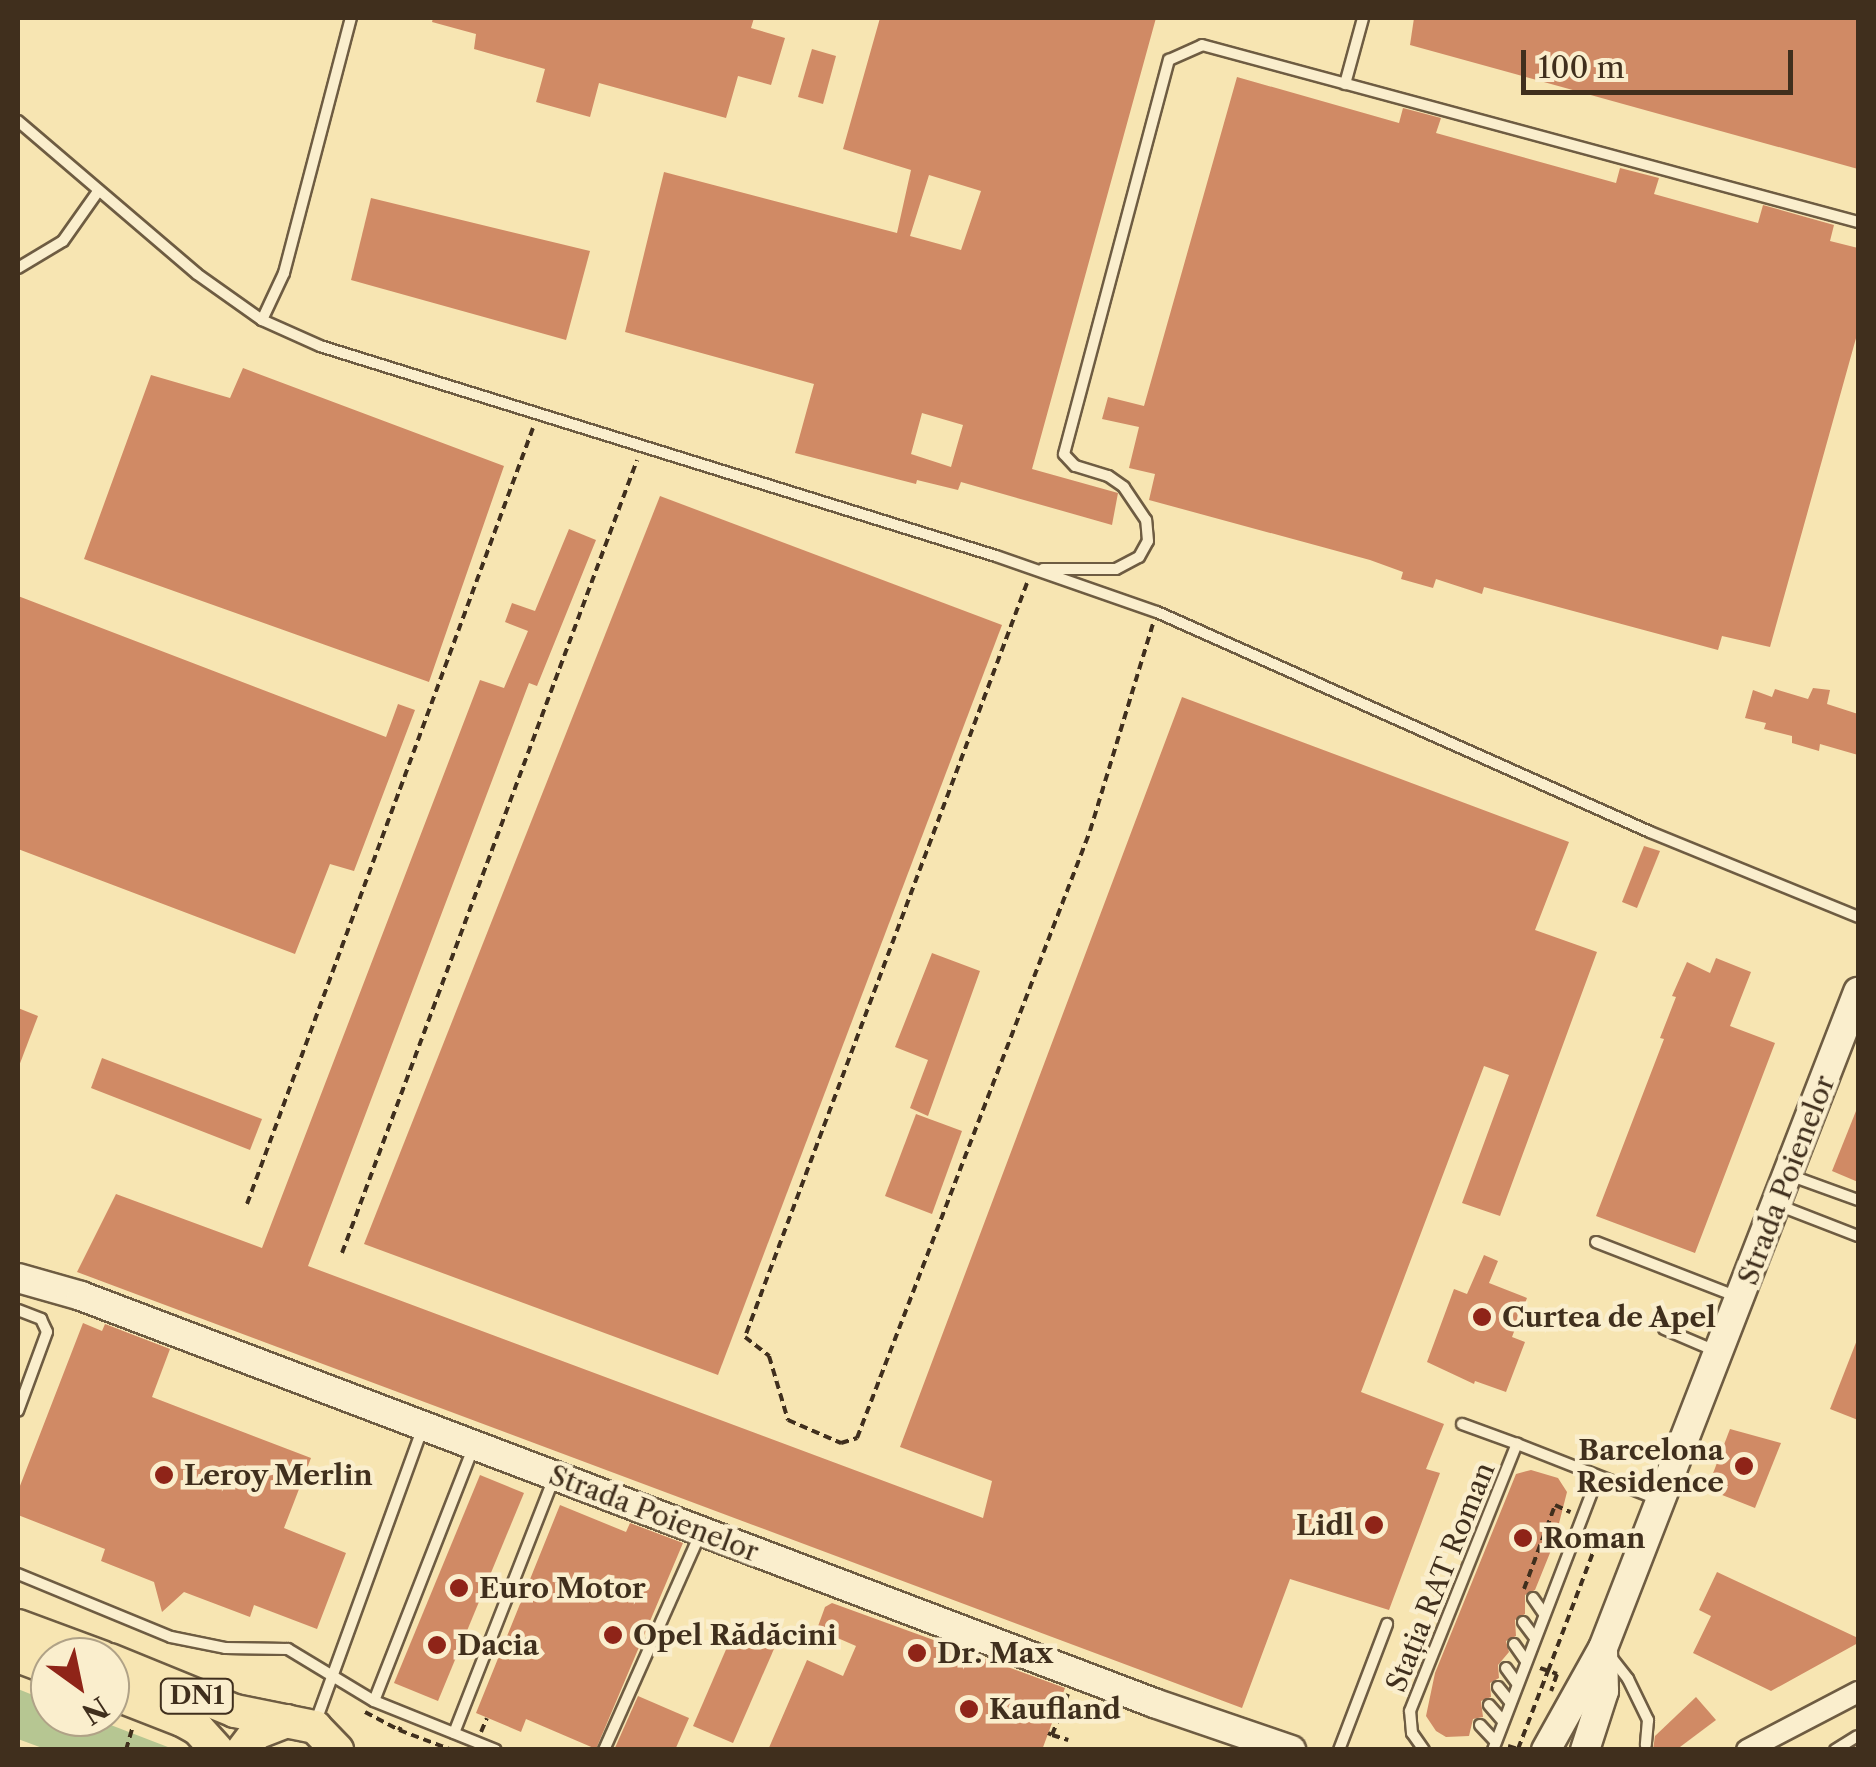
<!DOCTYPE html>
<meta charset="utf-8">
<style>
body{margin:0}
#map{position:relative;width:1876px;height:1767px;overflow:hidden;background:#f7e5b2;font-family:"Libre Caslon Text",serif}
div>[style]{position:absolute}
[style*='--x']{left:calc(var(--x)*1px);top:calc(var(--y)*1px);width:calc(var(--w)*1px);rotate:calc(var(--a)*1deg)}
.green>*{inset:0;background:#b6c692}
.building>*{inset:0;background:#d08a65}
.path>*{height:4px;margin-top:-2px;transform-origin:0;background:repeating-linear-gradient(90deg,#402f1d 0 8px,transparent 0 13px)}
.roads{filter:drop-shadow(2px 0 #6e5c42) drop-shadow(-2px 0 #6e5c42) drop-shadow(0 2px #6e5c42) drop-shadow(0 -2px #6e5c42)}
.lane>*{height:10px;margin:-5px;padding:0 5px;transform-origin:5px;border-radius:5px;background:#faeecd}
.street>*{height:20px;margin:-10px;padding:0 10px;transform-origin:10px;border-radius:10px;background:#faeecd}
.secondary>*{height:28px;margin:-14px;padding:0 14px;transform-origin:14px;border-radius:14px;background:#faeecd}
.primary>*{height:32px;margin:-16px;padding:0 16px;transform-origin:16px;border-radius:16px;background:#f7e5b2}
.dots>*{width:28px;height:28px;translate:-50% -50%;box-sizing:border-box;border:5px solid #faeecd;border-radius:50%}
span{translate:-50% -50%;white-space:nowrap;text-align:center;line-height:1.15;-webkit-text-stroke:9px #faeecd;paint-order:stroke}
.shield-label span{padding:2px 8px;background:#faeecd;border:2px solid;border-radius:8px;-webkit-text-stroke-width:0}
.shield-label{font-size:25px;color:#402f1d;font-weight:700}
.street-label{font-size:28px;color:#402f1d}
.poi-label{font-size:28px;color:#402f1d;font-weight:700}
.left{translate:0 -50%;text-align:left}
.right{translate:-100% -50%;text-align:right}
.frame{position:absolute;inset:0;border:20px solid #402f1d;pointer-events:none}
.north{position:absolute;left:30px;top:1637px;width:100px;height:100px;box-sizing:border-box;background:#faeecd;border:2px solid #b0a287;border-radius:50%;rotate:147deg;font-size:28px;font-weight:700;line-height:40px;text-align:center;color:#402f1d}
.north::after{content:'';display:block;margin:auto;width:35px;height:45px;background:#8f2418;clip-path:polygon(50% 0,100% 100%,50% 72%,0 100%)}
.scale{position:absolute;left:1521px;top:50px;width:272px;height:45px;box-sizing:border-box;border:5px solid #402f1d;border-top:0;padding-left:12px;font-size:30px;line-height:35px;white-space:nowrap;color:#402f1d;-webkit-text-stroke:8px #faeecd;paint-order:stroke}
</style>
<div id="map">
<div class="green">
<i style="clip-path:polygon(18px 1689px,50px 1702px,50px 1717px,90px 1717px,173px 1749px,45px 1749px,18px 1739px)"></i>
</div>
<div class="building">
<i style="clip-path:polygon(433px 18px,754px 18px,751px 28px,785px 38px,771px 85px,738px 76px,726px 118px,599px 83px,590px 117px,536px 102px,545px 69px,474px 49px,476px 34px,432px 22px)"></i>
<i style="clip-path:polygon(evenodd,880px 18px,1156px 18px,1032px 469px,1118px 493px,1112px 525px,961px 482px,958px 490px,917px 480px,916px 484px,795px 453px,814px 384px,625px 332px,664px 172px,897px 233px,911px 170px,843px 149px,880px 18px,929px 175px,981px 191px,961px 250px,910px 236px,929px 175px,880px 18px,922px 413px,963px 425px,951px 467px,911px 454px,922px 413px)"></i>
<i style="clip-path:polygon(1414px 18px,1858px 18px,1858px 169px,1410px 45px)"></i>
<i style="clip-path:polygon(812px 49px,836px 56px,823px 104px,798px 97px)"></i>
<i style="clip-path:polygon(1237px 77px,1399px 123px,1403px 108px,1441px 118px,1436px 133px,1616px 183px,1620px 168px,1659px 178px,1654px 194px,1758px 223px,1763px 205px,1834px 225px,1830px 241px,1858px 248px,1858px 331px,1770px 647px,1722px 636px,1718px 650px,1484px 587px,1482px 594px,1436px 579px,1433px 588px,1401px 579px,1403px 572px,1370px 560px,1149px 500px,1155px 474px,1129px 468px,1139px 427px,1102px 419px,1108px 397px,1144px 406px)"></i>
<i style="clip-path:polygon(371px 198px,590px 251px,566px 340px,351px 280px)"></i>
<i style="clip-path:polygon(243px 368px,504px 466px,429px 682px,84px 559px,151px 375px,230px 398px)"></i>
<i style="clip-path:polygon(660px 496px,1002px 625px,718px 1375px,364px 1244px)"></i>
<i style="clip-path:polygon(569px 529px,596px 540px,537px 686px,529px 683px,308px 1266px,983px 1518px,992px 1481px,900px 1447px,1182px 697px,1569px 842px,1535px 930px,1597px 952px,1500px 1216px,1462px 1203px,1509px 1075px,1484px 1066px,1361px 1392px,1444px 1424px,1426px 1469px,1440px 1473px,1389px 1610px,1290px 1579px,1242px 1708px,77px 1272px,116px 1194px,262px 1248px,480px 680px,504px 688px,528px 631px,505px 622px,512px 603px,535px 611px)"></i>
<i style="clip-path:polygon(18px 596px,386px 737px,398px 704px,415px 710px,354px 871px,330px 864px,295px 954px,18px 849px)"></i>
<i style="clip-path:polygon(1813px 688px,1830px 690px,1827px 704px,1858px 714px,1858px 755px,1820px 744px,1819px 751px,1792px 743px,1792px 736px,1764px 729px,1766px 723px,1745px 718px,1753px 690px,1772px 697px,1775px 689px,1808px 699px)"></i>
<i style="clip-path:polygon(1644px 846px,1660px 851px,1637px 908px,1622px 902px)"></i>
<i style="clip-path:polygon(932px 953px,980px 971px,928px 1116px,910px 1108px,928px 1060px,895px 1047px)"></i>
<i style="clip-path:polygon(1716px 958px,1751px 972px,1730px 1026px,1775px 1043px,1695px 1253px,1596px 1216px,1664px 1039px,1660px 1038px,1676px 997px,1672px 996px,1687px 962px,1710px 973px)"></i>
<i style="clip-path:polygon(18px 1008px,38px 1016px,19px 1066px,18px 1066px)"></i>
<i style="clip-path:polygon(102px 1058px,262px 1119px,250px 1150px,91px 1088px)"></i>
<i style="clip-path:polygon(1858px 1106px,1858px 1182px,1832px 1171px)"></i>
<i style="clip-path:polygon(916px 1114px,962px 1131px,932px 1214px,885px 1196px)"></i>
<i style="clip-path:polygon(1484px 1255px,1498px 1261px,1489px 1283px,1527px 1298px,1512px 1337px,1525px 1342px,1506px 1392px,1475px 1381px,1474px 1384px,1427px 1362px,1454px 1289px,1467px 1294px)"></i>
<i style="clip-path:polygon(83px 1323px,102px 1331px,105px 1324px,170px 1349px,152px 1397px,311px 1458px,284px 1528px,346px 1553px,317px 1629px,254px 1605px,250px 1617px,184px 1592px,162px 1612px,154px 1582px,101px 1561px,105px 1549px,18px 1515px,18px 1491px)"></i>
<i style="clip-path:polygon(1857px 1340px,1858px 1340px,1858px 1420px,1830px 1409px)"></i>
<i style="clip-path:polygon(1730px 1429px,1781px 1443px,1755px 1508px,1707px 1489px)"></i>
<i style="clip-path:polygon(1531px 1470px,1558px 1478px,1567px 1492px,1554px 1543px,1535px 1590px,1525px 1595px,1525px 1614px,1515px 1620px,1516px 1636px,1506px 1641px,1509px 1652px,1498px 1665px,1499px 1678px,1490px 1683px,1491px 1697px,1481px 1701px,1483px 1717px,1473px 1719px,1469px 1736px,1446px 1737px,1436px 1731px,1426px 1716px,1435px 1673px,1516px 1474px)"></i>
<i style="clip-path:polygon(480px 1475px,524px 1493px,438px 1701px,394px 1683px)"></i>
<i style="clip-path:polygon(560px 1505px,626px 1532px,630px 1523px,683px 1543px,596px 1749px,526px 1719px,521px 1732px,476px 1713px)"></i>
<i style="clip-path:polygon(1717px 1572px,1858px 1638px,1858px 1643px,1771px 1691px,1693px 1653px,1711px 1616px,1699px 1610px)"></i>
<i style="clip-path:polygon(832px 1603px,1065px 1688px,1042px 1750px,768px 1750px,807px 1660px,843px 1676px,856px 1646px,817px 1629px,825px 1607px)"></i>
<i style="clip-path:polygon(737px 1624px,777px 1642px,733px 1743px,693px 1726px)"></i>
<i style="clip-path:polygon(638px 1696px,689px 1718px,675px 1750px,614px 1750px)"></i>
<i style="clip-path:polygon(1696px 1697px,1716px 1720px,1676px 1750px,1653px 1750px,1655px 1736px)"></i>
</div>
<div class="path">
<i style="--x:1027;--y:583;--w:805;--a:110.51"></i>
<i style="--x:745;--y:1337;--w:31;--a:38"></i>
<i style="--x:769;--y:1356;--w:67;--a:73.5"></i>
<i style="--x:788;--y:1420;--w:58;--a:23.5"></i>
<i style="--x:841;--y:1443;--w:17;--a:-17"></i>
<i style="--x:857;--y:1438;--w:650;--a:-69"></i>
<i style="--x:1090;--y:831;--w:217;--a:-73.1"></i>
<i style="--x:247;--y:1204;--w:827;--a:-69.77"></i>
<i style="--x:342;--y:1253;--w:846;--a:-69.59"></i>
<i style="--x:1524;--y:1589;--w:90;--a:-69.7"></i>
<i style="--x:1555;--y:1505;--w:17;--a:25"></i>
<i style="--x:1540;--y:1668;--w:18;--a:19"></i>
<i style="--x:1557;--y:1674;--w:18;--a:109"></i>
<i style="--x:365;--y:1712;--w:38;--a:28"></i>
<i style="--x:401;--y:1727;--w:4;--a:124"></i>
<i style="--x:399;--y:1730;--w:57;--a:20.7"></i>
<i style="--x:481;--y:1732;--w:15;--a:-67"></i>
<i style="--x:1048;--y:1733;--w:4;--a:27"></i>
<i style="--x:1052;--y:1735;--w:44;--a:-68.7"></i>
<i style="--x:1052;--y:1735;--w:17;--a:17"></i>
<i style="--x:1508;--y:1746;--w:10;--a:17"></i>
<i style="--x:1518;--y:1749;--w:84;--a:-69"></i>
<i style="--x:1548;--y:1671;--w:143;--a:-69.2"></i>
<i style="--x:1599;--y:1537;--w:9;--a:-159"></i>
<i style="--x:126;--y:1750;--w:25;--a:-74"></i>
</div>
<div class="roads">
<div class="lane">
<i style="--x:1345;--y:84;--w:68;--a:-74.7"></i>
<i style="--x:18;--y:121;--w:235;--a:40.5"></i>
<i style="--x:197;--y:274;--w:80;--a:35.3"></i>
<i style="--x:262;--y:320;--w:64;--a:24.1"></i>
<i style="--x:320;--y:346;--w:708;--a:17.26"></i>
<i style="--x:996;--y:556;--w:170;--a:19.2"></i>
<i style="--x:1157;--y:612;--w:540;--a:24.05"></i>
<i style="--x:1650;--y:832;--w:225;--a:22.2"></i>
<i style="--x:18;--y:268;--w:52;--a:-31"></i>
<i style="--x:63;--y:241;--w:62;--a:-54.8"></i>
<i style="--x:262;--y:320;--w:52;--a:-64.9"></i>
<i style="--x:284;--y:273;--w:264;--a:-75.3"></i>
<i style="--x:1043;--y:569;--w:73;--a:0"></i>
<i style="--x:1116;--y:569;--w:26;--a:-28"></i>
<i style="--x:1139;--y:557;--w:18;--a:-61"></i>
<i style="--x:1148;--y:541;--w:21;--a:-95"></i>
<i style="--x:1146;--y:520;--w:40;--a:-124"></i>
<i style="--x:1124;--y:487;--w:19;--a:-145"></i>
<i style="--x:1108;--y:476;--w:34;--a:-163"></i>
<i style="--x:1075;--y:466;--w:16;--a:-133"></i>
<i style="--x:1064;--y:454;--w:408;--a:-75.1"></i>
<i style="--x:1169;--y:60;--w:36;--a:-24"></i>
<i style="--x:1202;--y:45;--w:679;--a:15.1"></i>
<i style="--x:1789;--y:1175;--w:73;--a:19.9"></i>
<i style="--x:1778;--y:1205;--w:86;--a:21.2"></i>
<i style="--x:1596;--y:1242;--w:149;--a:21.2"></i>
<i style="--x:18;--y:1310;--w:25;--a:21"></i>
<i style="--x:41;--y:1319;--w:14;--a:65"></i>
<i style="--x:47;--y:1332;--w:84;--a:110.2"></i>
<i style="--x:1664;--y:1329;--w:59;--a:23.1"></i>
<i style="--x:1462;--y:1424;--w:59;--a:20"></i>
<i style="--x:18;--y:1574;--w:165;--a:22.4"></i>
<i style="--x:171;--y:1637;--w:55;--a:11.5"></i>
<i style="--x:225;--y:1648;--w:63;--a:0.9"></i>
<i style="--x:288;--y:1649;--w:100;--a:31.2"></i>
<i style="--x:374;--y:1701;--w:131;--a:21.9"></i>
<i style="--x:1533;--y:1598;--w:19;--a:55"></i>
<i style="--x:1523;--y:1622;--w:20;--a:53"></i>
<i style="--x:1514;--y:1644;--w:21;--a:55"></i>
<i style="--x:1611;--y:1657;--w:28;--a:52"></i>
<i style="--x:1628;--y:1679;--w:46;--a:64"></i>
<i style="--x:1648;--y:1720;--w:25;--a:95"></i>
<i style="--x:1506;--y:1668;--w:19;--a:54"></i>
<i style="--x:1498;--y:1687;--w:19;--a:51"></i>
<i style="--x:374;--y:1701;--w:274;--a:-68.6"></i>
<i style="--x:1489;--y:1705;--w:21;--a:49"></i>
<i style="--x:316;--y:1721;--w:313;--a:-70"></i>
<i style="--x:1480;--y:1725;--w:22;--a:47"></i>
<i style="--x:454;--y:1733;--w:274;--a:-68.6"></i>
<i style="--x:604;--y:1750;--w:239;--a:-66"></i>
<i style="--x:1339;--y:1750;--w:135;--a:-69.1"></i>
<i style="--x:1424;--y:1750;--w:21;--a:-125"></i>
<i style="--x:1412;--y:1733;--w:22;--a:-95"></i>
<i style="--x:1410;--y:1711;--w:288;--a:-68.2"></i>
<i style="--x:1517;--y:1444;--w:154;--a:21.4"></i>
<i style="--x:1493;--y:1750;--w:293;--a:-69"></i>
<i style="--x:1835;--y:1750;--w:26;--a:-32"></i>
</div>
<div class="street">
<i style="--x:1747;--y:1750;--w:125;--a:-27.6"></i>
</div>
<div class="secondary">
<i style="--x:18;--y:1278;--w:66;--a:15.9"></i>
<i style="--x:81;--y:1296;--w:1148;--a:20.77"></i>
<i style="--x:1154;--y:1703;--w:145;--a:18.9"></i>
<i style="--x:1546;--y:1750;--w:117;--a:-60.8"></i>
<i style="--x:1603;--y:1648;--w:704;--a:-68.76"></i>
<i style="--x:1585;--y:1750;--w:62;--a:-72.1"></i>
<i style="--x:1604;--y:1691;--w:42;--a:-91.4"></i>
</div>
<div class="primary">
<i style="--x:18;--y:1626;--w:90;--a:20.3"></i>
<i style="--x:18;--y:1656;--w:34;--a:21"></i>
<i style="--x:110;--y:1660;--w:135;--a:22.2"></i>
<i style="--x:235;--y:1711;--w:82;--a:11.3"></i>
<i style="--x:315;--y:1727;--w:32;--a:46"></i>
<i style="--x:110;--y:1692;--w:77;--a:21.3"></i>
<i style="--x:182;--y:1720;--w:18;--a:29"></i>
<i style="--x:198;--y:1729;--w:28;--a:48"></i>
<i style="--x:243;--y:1750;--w:21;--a:-53"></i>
<i style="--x:256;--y:1733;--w:33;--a:-21"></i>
</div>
</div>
<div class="dots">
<i style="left:1482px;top:1317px;background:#8f2418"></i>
<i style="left:1744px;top:1466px;background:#8f2418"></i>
<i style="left:164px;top:1475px;background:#8f2418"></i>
<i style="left:1374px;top:1525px;background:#8f2418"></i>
<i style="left:1523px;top:1538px;background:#8f2418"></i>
<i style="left:459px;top:1588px;background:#8f2418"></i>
<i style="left:613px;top:1635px;background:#8f2418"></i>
<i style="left:437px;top:1645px;background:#8f2418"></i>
<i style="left:917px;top:1653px;background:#8f2418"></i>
<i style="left:969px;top:1709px;background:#8f2418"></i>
</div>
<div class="shield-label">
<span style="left:197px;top:1696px">DN1</span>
</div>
<div class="street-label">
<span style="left:1786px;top:1180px;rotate:-69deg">Strada Poienelor</span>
<span style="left:654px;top:1513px;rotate:21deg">Strada Poienelor</span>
<span style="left:1440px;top:1577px;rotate:-68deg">Stația RAT Roman</span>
</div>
<div class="poi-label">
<span class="left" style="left:1502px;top:1317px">Curtea de Apel</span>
<span class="right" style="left:1724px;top:1466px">Barcelona<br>Residence</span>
<span class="left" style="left:184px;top:1475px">Leroy Merlin</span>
<span class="right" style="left:1354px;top:1525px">Lidl</span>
<span class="left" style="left:1543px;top:1538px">Roman</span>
<span class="left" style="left:479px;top:1588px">Euro Motor</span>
<span class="left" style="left:633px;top:1635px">Opel Rădăcini</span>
<span class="left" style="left:457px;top:1645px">Dacia</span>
<span class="left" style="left:937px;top:1653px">Dr. Max</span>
<span class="left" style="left:989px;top:1709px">Kaufland</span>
</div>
<div class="frame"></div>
<div class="north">N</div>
<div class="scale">100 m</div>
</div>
